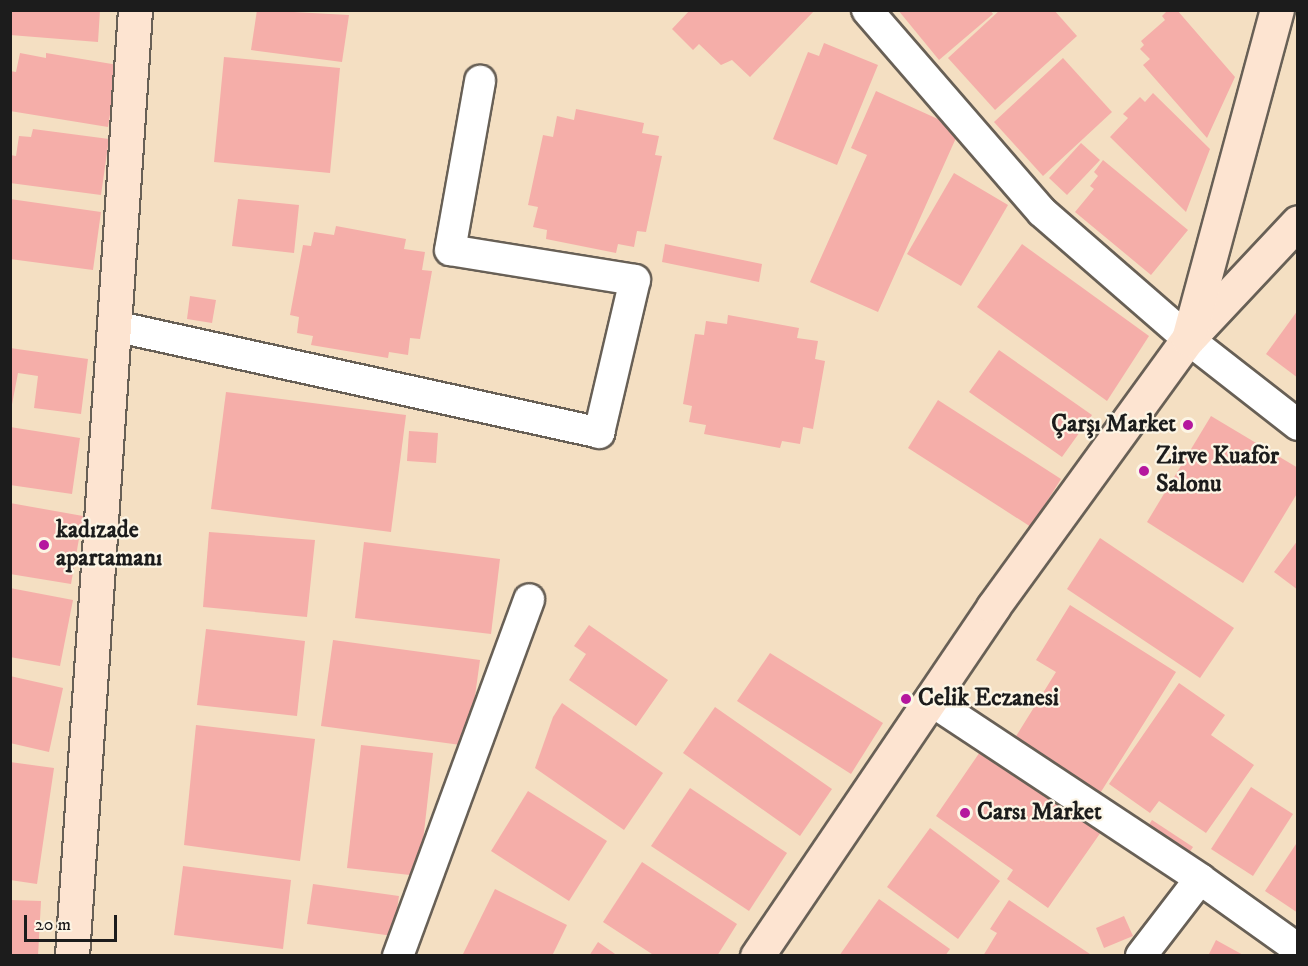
<!DOCTYPE html>
<meta charset="utf-8">
<style>
body{margin:0}
#map{position:relative;width:1308px;height:966px;overflow:hidden;background:#f4dfc2;font-family:"IM FELL DW Pica",serif}
div>[style]{position:absolute}
[style*='--x']{left:calc(var(--x)*1px);top:calc(var(--y)*1px);width:calc(var(--w)*1px);rotate:calc(var(--a)*1deg)}
.building>*{inset:0;background:#f5aea9}
.roads{filter:drop-shadow(2px 0 #686056) drop-shadow(-2px 0 #686056) drop-shadow(0 2px #686056) drop-shadow(0 -2px #686056)}
.minor>*{height:30px;margin:-15px;padding:0 15px;transform-origin:15px;border-radius:15px;background:#fff}
.secondary>*{height:33px;margin:-16.5px;padding:0 16.5px;transform-origin:16.5px;border-radius:16.5px;background:#fde4d1}
.dots>*{width:16px;height:16px;translate:-50% -50%;box-sizing:border-box;border:3px solid #fcf5e5;border-radius:50%}
span{translate:-50% -50%;white-space:nowrap;text-align:center;line-height:1.15;-webkit-text-stroke:4.5px #fcf5e5;paint-order:stroke}
.poi-label{font-size:24px;color:#1c1c1c;font-weight:700}
.right{translate:-100% -50%;text-align:right}
.left{translate:0 -50%;text-align:left}
.frame{position:absolute;inset:0;border:12px solid #1c1c1c;pointer-events:none}
.scale{position:absolute;left:24px;top:915px;width:93px;height:27px;box-sizing:border-box;border:3px solid #1c1c1c;border-top:0;padding-left:8px;font-size:18px;line-height:21px;white-space:nowrap;color:#1c1c1c;-webkit-text-stroke:4px #fcf5e5;paint-order:stroke}
</style>
<div id="map">
<div class="building">
<i style="clip-path:polygon(10px 10px,100px 10px,98px 42px,10px 35px)"></i>
<i style="clip-path:polygon(257px 10px,349px 15px,342px 62px,251px 50px)"></i>
<i style="clip-path:polygon(690px 10px,815px 10px,750px 77px,732px 60px,721px 65px,699px 44px,693px 50px,672px 29px)"></i>
<i style="clip-path:polygon(898px 10px,990px 10px,993px 14px,939px 60px)"></i>
<i style="clip-path:polygon(1000px 10px,1054px 10px,1077px 36px,995px 110px,948px 58px)"></i>
<i style="clip-path:polygon(1168px 10px,1177px 10px,1235px 77px,1207px 138px,1143px 65px,1150px 59px,1140px 49px,1144px 45px,1141px 41px,1165px 20px,1162px 16px)"></i>
<i style="clip-path:polygon(824px 43px,878px 65px,837px 165px,773px 139px,808px 52px,819px 56px)"></i>
<i style="clip-path:polygon(20px 53px,46px 58px,46px 53px,118px 65px,108px 127px,10px 111px,10px 71px,16px 72px)"></i>
<i style="clip-path:polygon(224px 57px,340px 68px,330px 173px,214px 162px)"></i>
<i style="clip-path:polygon(1063px 58px,1112px 112px,1043px 176px,994px 122px)"></i>
<i style="clip-path:polygon(876px 91px,960px 129px,878px 312px,810px 282px,867px 155px,851px 148px)"></i>
<i style="clip-path:polygon(1153px 93px,1210px 149px,1186px 212px,1110px 137px,1128px 118px,1123px 114px,1140px 97px,1145px 102px)"></i>
<i style="clip-path:polygon(576px 109px,644px 123px,642px 133px,659px 136px,655px 155px,662px 156px,646px 232px,637px 231px,634px 247px,618px 244px,616px 253px,546px 239px,547px 230px,533px 227px,538px 207px,528px 205px,543px 135px,553px 137px,557px 116px,574px 120px)"></i>
<i style="clip-path:polygon(33px 129px,109px 139px,101px 195px,10px 183px,10px 155px,16px 156px,19px 136px,31px 137px)"></i>
<i style="clip-path:polygon(1081px 143px,1100px 160px,1067px 195px,1049px 178px)"></i>
<i style="clip-path:polygon(1103px 160px,1188px 230px,1151px 275px,1075px 212px,1094px 189px,1090px 186px,1098px 176px,1094px 172px)"></i>
<i style="clip-path:polygon(954px 173px,1008px 205px,961px 286px,907px 254px)"></i>
<i style="clip-path:polygon(10px 199px,101px 212px,93px 270px,10px 259px)"></i>
<i style="clip-path:polygon(238px 199px,299px 205px,294px 253px,232px 246px)"></i>
<i style="clip-path:polygon(336px 226px,406px 239px,404px 249px,425px 252px,422px 270px,432px 271px,420px 339px,410px 338px,408px 355px,389px 352px,388px 358px,311px 345px,313px 336px,297px 333px,299px 317px,290px 315px,303px 245px,311px 246px,314px 232px,334px 235px)"></i>
<i style="clip-path:polygon(665px 244px,762px 264px,759px 282px,662px 262px)"></i>
<i style="clip-path:polygon(1022px 244px,1149px 336px,1107px 401px,977px 307px)"></i>
<i style="clip-path:polygon(190px 296px,216px 300px,212px 323px,187px 319px)"></i>
<i style="clip-path:polygon(1298px 310px,1298px 378px,1266px 354px)"></i>
<i style="clip-path:polygon(728px 315px,799px 328px,797px 338px,818px 341px,815px 359px,825px 361px,813px 429px,803px 427px,800px 444px,782px 441px,780px 448px,704px 434px,706px 425px,689px 422px,692px 406px,683px 404px,695px 334px,704px 335px,706px 321px,727px 324px)"></i>
<i style="clip-path:polygon(10px 348px,88px 359px,81px 414px,34px 408px,38px 376px,18px 373px,10px 415px)"></i>
<i style="clip-path:polygon(999px 350px,1092px 415px,1062px 457px,969px 392px)"></i>
<i style="clip-path:polygon(226px 392px,406px 415px,391px 532px,211px 509px)"></i>
<i style="clip-path:polygon(938px 400px,1061px 479px,1031px 527px,908px 448px)"></i>
<i style="clip-path:polygon(1211px 416px,1298px 468px,1298px 492px,1243px 583px,1147px 522px)"></i>
<i style="clip-path:polygon(10px 427px,80px 438px,72px 494px,10px 485px)"></i>
<i style="clip-path:polygon(409px 431px,438px 433px,436px 463px,407px 461px)"></i>
<i style="clip-path:polygon(10px 503px,83px 516px,71px 584px,10px 574px)"></i>
<i style="clip-path:polygon(209px 532px,315px 540px,307px 617px,203px 607px)"></i>
<i style="clip-path:polygon(1100px 538px,1234px 628px,1200px 678px,1067px 589px)"></i>
<i style="clip-path:polygon(1298px 540px,1298px 590px,1274px 572px)"></i>
<i style="clip-path:polygon(364px 542px,500px 559px,491px 634px,355px 618px)"></i>
<i style="clip-path:polygon(10px 588px,73px 600px,60px 666px,10px 657px)"></i>
<i style="clip-path:polygon(1070px 605px,1176px 672px,1094px 803px,1008px 749px,1056px 672px,1036px 660px)"></i>
<i style="clip-path:polygon(589px 625px,668px 680px,636px 726px,569px 680px,586px 654px,574px 646px)"></i>
<i style="clip-path:polygon(206px 629px,305px 641px,297px 716px,197px 705px)"></i>
<i style="clip-path:polygon(333px 640px,480px 660px,468px 746px,321px 726px)"></i>
<i style="clip-path:polygon(770px 653px,883px 723px,851px 774px,737px 701px)"></i>
<i style="clip-path:polygon(10px 676px,63px 688px,49px 752px,10px 743px)"></i>
<i style="clip-path:polygon(1179px 683px,1225px 715px,1211px 735px,1254px 765px,1206px 833px,1159px 801px,1150px 813px,1109px 784px)"></i>
<i style="clip-path:polygon(562px 703px,663px 773px,624px 830px,535px 768px,553px 717px)"></i>
<i style="clip-path:polygon(715px 707px,832px 789px,800px 836px,683px 753px)"></i>
<i style="clip-path:polygon(196px 725px,315px 739px,300px 861px,184px 845px)"></i>
<i style="clip-path:polygon(361px 745px,433px 753px,419px 876px,347px 868px)"></i>
<i style="clip-path:polygon(982px 749px,1101px 832px,1048px 908px,1007px 879px,1013px 870px,936px 816px)"></i>
<i style="clip-path:polygon(10px 762px,54px 768px,37px 884px,10px 880px)"></i>
<i style="clip-path:polygon(1251px 787px,1293px 814px,1253px 876px,1211px 849px)"></i>
<i style="clip-path:polygon(690px 788px,787px 853px,749px 911px,651px 846px)"></i>
<i style="clip-path:polygon(528px 791px,607px 841px,569px 901px,491px 851px)"></i>
<i style="clip-path:polygon(1152px 820px,1193px 847px,1187px 856px,1146px 829px)"></i>
<i style="clip-path:polygon(930px 828px,1000px 881px,958px 939px,887px 887px)"></i>
<i style="clip-path:polygon(1298px 841px,1298px 913px,1265px 891px)"></i>
<i style="clip-path:polygon(642px 862px,737px 924px,717px 956px,655px 956px,603px 922px)"></i>
<i style="clip-path:polygon(183px 866px,291px 880px,283px 949px,174px 935px)"></i>
<i style="clip-path:polygon(313px 884px,399px 896px,393px 936px,307px 924px)"></i>
<i style="clip-path:polygon(495px 889px,567px 925px,552px 956px,462px 956px)"></i>
<i style="clip-path:polygon(879px 899px,950px 949px,945px 956px,839px 956px)"></i>
<i style="clip-path:polygon(10px 900px,41px 901px,38px 956px,10px 956px)"></i>
<i style="clip-path:polygon(1009px 900px,1093px 956px,983px 956px,997px 933px,990px 929px)"></i>
<i style="clip-path:polygon(1124px 916px,1133px 936px,1104px 948px,1096px 928px)"></i>
<i style="clip-path:polygon(1216px 940px,1245px 956px,1208px 956px)"></i>
<i style="clip-path:polygon(598px 942px,618px 956px,589px 956px)"></i>
</div>
<div class="roads">
<div class="minor">
<i style="--x:867;--y:10;--w:267;--a:49.1"></i>
<i style="--x:1042;--y:212;--w:194;--a:41"></i>
<i style="--x:1188;--y:339;--w:140;--a:38"></i>
<i style="--x:114;--y:326;--w:497;--a:12.4"></i>
<i style="--x:599;--y:433;--w:157;--a:-76.8"></i>
<i style="--x:635;--y:280;--w:187;--a:-170.8"></i>
<i style="--x:450;--y:250;--w:172;--a:-79.9"></i>
<i style="--x:930;--y:700;--w:324;--a:33.5"></i>
<i style="--x:1200;--y:879;--w:97;--a:127.5"></i>
<i style="--x:1200;--y:879;--w:120;--a:35.5"></i>
<i style="--x:398;--y:956;--w:380;--a:-69.8"></i>
</div>
<div class="secondary">
<i style="--x:1191;--y:336;--w:156;--a:-46.8"></i>
<i style="--x:72;--y:956;--w:948;--a:-86.19"></i>
<i style="--x:757;--y:956;--w:421;--a:-55.9"></i>
<i style="--x:993;--y:607;--w:331;--a:-54"></i>
<i style="--x:1188;--y:339;--w:341;--a:-74.9"></i>
</div>
</div>
<div class="dots">
<i style="left:1188px;top:425px;background:#b5179e"></i>
<i style="left:1144px;top:471px;background:#b5179e"></i>
<i style="left:44px;top:545px;background:#b5179e"></i>
<i style="left:906px;top:699px;background:#b5179e"></i>
<i style="left:965px;top:813px;background:#b5179e"></i>
</div>
<div class="poi-label">
<span class="right" style="left:1176px;top:425px">Çarşı Market</span>
<span class="left" style="left:1156px;top:471px">Zirve Kuaför<br>Salonu</span>
<span class="left" style="left:56px;top:545px">kadızade<br>apartamanı</span>
<span class="left" style="left:918px;top:699px">Celik Eczanesi</span>
<span class="left" style="left:977px;top:813px">Carsı Market</span>
</div>
<div class="frame"></div>
<div class="scale">20 m</div>
</div>
